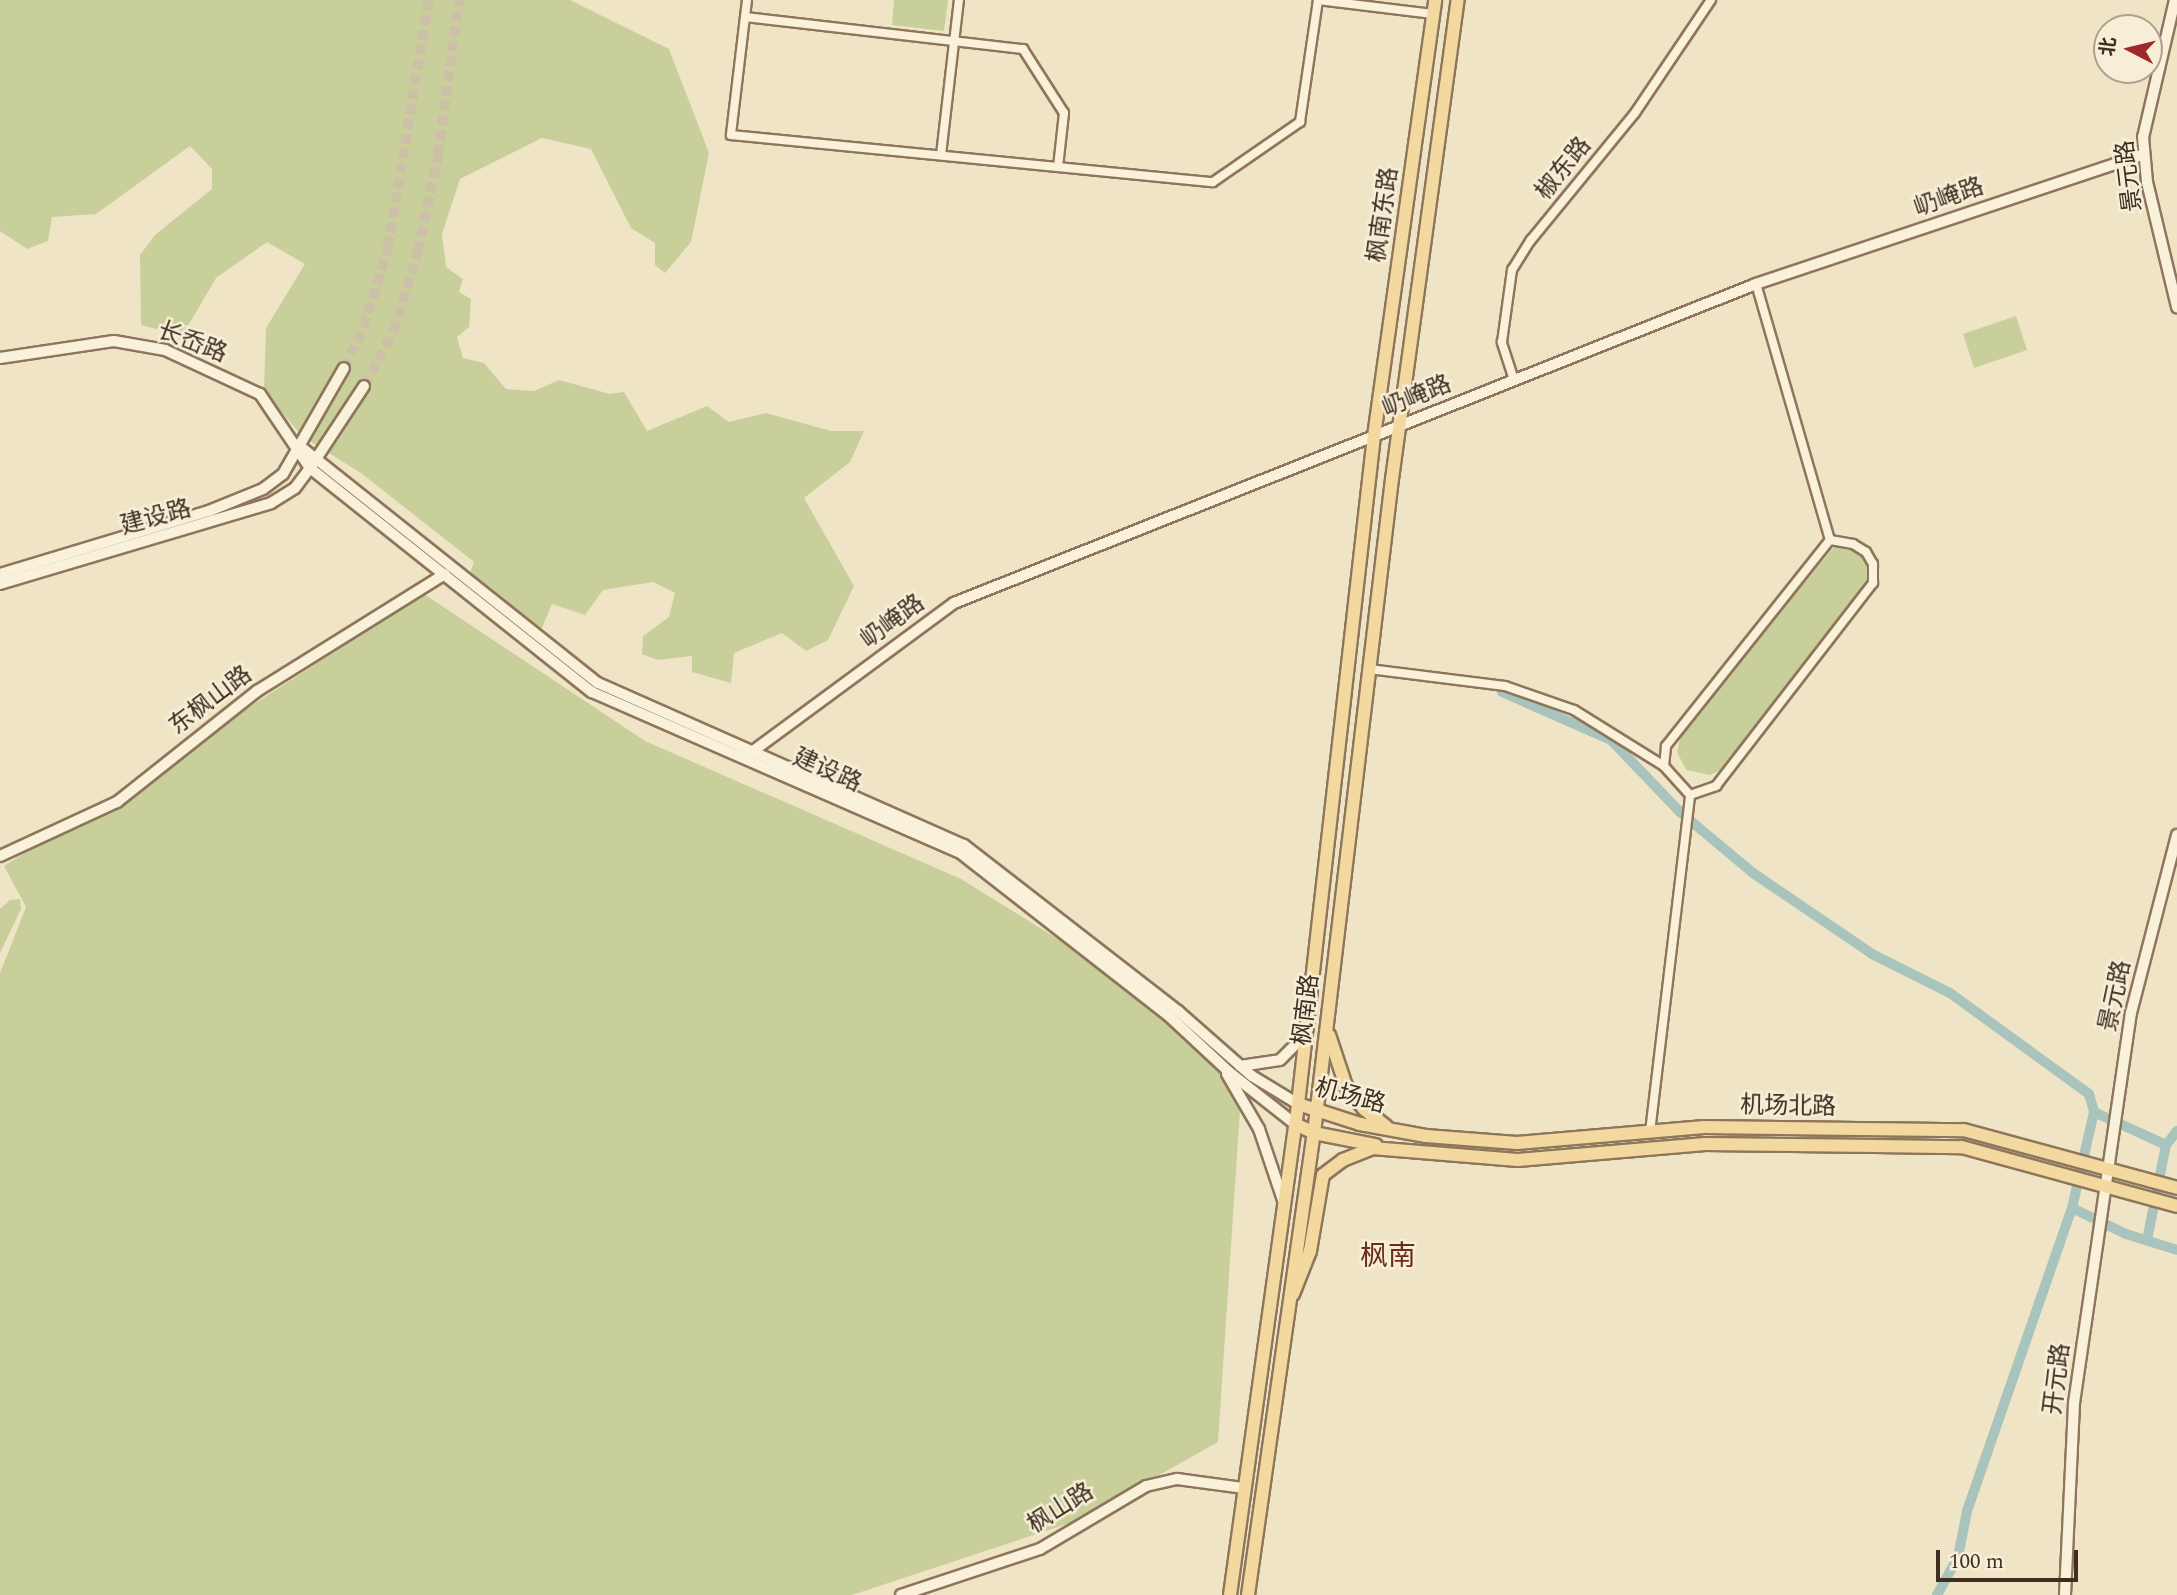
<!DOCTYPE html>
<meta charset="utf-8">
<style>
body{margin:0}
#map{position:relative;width:2177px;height:1595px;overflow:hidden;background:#f0e4c7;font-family:Spectral,"Noto Sans SC",serif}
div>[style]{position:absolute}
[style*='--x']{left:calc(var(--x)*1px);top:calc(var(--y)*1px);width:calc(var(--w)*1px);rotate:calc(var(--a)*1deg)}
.green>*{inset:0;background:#c9cf9a}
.canal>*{height:10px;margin:-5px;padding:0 5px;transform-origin:5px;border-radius:5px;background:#a8c4bc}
.secondary-tunnel>*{height:10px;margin-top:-5px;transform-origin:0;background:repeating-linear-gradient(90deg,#ccc0a6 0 10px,transparent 0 15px)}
.roads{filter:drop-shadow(2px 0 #8d765b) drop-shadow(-2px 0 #8d765b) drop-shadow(0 2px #8d765b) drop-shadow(0 -2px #8d765b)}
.street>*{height:8px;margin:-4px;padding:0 4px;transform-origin:4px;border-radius:4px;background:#faf1db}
.secondary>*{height:10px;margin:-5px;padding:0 5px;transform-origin:5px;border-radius:5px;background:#faf1db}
.primary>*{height:12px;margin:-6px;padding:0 6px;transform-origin:6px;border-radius:6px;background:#f3d99f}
span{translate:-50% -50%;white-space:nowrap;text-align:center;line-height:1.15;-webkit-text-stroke:5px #f7eed7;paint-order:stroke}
.street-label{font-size:24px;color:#3d2e20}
.quarter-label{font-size:28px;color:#6b2e1d}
.north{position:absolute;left:2093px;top:14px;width:70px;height:70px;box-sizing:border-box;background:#f7eed7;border:2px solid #ada18e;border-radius:50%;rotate:277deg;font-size:19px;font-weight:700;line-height:28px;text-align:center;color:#3d2e20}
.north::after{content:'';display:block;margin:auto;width:24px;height:32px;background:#9e292a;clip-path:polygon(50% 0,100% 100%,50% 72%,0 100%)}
.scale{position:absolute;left:1936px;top:1550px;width:142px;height:32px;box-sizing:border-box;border:4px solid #3d2e20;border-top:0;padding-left:9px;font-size:21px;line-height:24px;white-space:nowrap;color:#3d2e20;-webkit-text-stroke:5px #f7eed7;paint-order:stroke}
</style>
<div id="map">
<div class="green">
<i style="clip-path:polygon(0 0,570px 0,669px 49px,709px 153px,691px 242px,665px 273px,655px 265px,655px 243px,631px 228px,591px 149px,542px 138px,460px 179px,442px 234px,446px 267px,463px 279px,459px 292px,471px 299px,469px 327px,457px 337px,463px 358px,484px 363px,506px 389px,534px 391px,559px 380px,610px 394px,624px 392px,647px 431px,707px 406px,729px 422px,766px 413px,831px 431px,864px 431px,850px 462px,804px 498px,854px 586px,828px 640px,806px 651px,782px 633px,734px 653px,731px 683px,692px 672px,692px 656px,658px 660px,642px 654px,643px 636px,669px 617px,675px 593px,653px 582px,603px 590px,585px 615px,552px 604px,541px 630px,470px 573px,474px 562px,361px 473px,303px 437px,264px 392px,266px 328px,305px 264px,267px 242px,216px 278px,182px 336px,141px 325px,140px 255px,155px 235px,212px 189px,212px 169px,190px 146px,96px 214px,52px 217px,48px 241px,27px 249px,0 231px)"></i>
<i style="clip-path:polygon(894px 0,948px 0,944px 31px,892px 25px)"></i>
<i style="clip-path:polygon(2016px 316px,2027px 350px,1974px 368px,1963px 334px)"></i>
<i style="clip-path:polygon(1846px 539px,1869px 546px,1880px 567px,1876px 579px,1719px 771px,1710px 775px,1686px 770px,1677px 752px,1682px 731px,1835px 546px)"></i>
<i style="clip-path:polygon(424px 594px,645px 741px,961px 879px,1140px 990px,1241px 1095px,1218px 1442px,1079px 1520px,852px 1595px,0 1595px,0 973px,26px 907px,4px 866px)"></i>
<i style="clip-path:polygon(20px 899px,21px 909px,0 953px,0 909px,10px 900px)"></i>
</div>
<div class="canal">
<i style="--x:1502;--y:692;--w:119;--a:23.8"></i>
<i style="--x:1611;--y:740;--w:100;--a:46.2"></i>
<i style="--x:1680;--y:812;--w:95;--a:39.9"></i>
<i style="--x:1753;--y:873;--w:144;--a:34.2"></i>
<i style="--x:1872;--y:954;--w:87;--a:26.6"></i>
<i style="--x:1950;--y:993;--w:172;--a:36"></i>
<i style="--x:2089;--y:1094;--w:19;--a:74"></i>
<i style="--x:2094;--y:1112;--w:98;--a:102.9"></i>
<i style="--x:2072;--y:1208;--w:60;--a:25.7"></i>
<i style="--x:2126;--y:1234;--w:53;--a:17.4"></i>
<i style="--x:2094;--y:1112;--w:79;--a:24.6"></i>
<i style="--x:2147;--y:1240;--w:97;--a:-78.7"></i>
<i style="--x:2166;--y:1145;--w:18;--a:-52"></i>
<i style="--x:1937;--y:1595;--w:43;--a:-61.1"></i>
<i style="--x:1958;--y:1557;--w:47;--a:-78.9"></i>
<i style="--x:1967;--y:1511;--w:321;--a:-70.9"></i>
</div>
<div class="secondary-tunnel">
<i style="--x:344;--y:368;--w:46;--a:-64"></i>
<i style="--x:364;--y:327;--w:84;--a:-73.3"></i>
<i style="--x:388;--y:247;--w:250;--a:-80.6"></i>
<i style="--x:364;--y:386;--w:63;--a:-61.4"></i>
<i style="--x:394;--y:331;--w:84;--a:-73.3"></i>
<i style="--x:418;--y:251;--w:98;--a:-78.2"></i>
<i style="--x:438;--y:155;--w:156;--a:-82.3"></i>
</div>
<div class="roads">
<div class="street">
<i style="--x:747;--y:0;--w:136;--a:96.8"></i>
<i style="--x:731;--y:135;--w:484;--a:5.6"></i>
<i style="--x:1213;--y:182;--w:106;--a:-34.6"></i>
<i style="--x:1300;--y:122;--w:123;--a:-81.6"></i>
<i style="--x:1318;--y:0;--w:116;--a:6.9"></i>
<i style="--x:745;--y:17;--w:280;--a:6.6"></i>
<i style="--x:1023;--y:49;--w:76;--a:57.4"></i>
<i style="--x:1064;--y:113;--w:54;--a:96.3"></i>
<i style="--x:941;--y:155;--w:156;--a:-83.4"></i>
<i style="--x:1514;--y:380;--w:40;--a:-108"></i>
<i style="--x:1502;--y:342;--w:73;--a:-82.1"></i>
<i style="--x:1512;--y:270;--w:36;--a:-58"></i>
<i style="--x:1531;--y:240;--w:164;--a:-50.7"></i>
<i style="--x:1635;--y:113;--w:136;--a:-56.1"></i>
<i style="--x:1369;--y:669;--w:137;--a:7.1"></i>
<i style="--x:1505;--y:686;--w:73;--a:19.2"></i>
<i style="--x:1574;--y:710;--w:106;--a:31.9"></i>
<i style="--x:1690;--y:795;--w:39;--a:-132"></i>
<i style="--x:1664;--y:766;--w:20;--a:-84"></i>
<i style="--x:1666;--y:746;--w:263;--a:-51.5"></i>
<i style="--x:1650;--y:1132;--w:339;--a:-83.2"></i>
<i style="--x:1690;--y:795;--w:28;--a:-19"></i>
<i style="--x:1716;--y:786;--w:257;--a:-52.3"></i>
<i style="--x:1873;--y:583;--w:19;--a:-90"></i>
<i style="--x:1873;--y:564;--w:14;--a:-120"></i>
<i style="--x:1866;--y:552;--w:15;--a:-148"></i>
<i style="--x:1853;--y:544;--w:23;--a:-170"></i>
<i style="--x:1830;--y:540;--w:266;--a:-106.1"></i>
</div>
<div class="secondary">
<i style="--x:2175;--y:0;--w:141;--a:103.1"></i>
<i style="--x:2143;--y:137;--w:45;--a:84.9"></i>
<i style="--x:2147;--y:182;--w:129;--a:76.5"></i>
<i style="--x:0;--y:358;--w:115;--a:-8.5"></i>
<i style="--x:114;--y:341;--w:52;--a:10"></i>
<i style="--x:165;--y:350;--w:105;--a:24.9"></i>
<i style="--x:260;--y:394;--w:89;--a:56"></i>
<i style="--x:310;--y:468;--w:360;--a:38.5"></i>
<i style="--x:592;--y:692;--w:400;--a:23.6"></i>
<i style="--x:959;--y:852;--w:266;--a:38"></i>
<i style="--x:1169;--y:1016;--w:82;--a:43"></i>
<i style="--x:1229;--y:1072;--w:84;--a:38.2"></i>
<i style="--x:301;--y:447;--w:379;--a:38.5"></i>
<i style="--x:598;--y:683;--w:400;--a:23.9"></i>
<i style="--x:964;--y:845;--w:271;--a:37.8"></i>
<i style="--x:1178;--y:1011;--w:98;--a:41.3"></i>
<i style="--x:1252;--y:1076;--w:54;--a:31.3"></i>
<i style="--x:0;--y:574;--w:218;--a:-16.8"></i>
<i style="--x:209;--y:511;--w:58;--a:-22.2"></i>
<i style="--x:263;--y:489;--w:25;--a:-37"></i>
<i style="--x:283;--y:474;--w:122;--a:-60.1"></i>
<i style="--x:0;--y:584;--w:283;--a:-16.6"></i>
<i style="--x:271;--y:503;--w:28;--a:-32"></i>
<i style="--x:295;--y:488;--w:25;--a:-53"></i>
<i style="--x:310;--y:468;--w:98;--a:-56.6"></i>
<i style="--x:745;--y:757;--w:260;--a:-36.4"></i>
<i style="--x:954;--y:603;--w:863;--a:-21.69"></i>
<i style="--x:1756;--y:284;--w:409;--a:-18.5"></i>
<i style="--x:0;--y:856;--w:129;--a:-24.8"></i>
<i style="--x:117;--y:802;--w:179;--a:-38.4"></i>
<i style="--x:257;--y:691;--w:221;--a:-31.9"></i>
<i style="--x:1240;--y:1066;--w:40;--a:-8.5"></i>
<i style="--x:1280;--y:1060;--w:35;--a:-45"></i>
<i style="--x:1227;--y:1074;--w:64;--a:59.8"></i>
<i style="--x:1259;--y:1129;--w:75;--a:71.3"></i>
<i style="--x:901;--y:1595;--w:146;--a:-18.3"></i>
<i style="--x:1040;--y:1549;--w:123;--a:-30.7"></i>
<i style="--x:1146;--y:1486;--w:32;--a:-13"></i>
<i style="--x:1177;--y:1479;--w:68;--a:7.7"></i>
<i style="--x:2065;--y:1595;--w:192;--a:-87.3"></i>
<i style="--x:2074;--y:1403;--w:394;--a:-81.7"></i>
<i style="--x:2131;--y:1013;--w:184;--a:-75.5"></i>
</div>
<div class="primary">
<i style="--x:1329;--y:1035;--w:54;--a:71.6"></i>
<i style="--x:1346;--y:1086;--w:29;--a:52"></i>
<i style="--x:1364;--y:1109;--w:28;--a:38"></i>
<i style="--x:1298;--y:1104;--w:65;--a:17.9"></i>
<i style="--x:1360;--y:1124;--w:67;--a:10.3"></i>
<i style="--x:1426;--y:1136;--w:91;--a:4.4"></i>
<i style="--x:1517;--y:1143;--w:188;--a:-4.9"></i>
<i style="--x:1704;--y:1127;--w:260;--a:0.7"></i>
<i style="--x:1964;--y:1130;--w:221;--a:15.2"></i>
<i style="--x:1295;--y:1124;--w:21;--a:25"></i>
<i style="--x:1314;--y:1133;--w:63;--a:11"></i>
<i style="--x:1293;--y:1294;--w:46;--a:-68.4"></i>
<i style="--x:1310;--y:1251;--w:77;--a:-80.3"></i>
<i style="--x:1323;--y:1175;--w:25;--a:-37"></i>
<i style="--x:1343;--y:1160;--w:31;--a:-22"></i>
<i style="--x:1372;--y:1148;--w:146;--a:4.7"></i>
<i style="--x:1518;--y:1160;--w:188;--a:-4.9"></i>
<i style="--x:1705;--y:1144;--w:257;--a:0.7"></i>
<i style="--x:1962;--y:1147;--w:223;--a:15.3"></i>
<i style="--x:1230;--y:1595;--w:496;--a:-82.1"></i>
<i style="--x:1298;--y:1104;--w:672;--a:-83.51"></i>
<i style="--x:1374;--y:436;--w:440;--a:-82"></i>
<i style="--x:1248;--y:1595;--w:467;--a:-81.9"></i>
<i style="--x:1314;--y:1133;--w:659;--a:-83.2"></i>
<i style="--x:1392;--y:479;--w:484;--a:-82.2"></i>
</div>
</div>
<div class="street-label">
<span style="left:1564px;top:169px;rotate:-51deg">椒东路</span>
<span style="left:2130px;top:176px;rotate:-97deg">景元路</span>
<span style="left:1949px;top:198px;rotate:-19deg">屷崦路</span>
<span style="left:1384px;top:215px;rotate:-82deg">枫南东路</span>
<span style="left:192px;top:343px;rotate:21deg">长岙路</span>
<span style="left:1417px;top:397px;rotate:-22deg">屷崦路</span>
<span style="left:156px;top:518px;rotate:-15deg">建设路</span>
<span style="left:893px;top:622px;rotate:-36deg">屷崦路</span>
<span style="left:211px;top:701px;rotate:-37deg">东枫山路</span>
<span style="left:827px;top:771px;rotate:24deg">建设路</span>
<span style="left:2116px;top:996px;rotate:-78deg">景元路</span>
<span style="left:1307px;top:1010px;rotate:-83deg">枫南路</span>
<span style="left:1350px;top:1097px;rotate:15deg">机场路</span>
<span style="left:1788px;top:1107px;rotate:1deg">机场北路</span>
<span style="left:2058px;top:1379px;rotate:-83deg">开元路</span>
<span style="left:1061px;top:1509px;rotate:-32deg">枫山路</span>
</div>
<div class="quarter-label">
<span style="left:1388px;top:1257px">枫南</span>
</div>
<div class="north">北</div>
<div class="scale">100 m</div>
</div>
